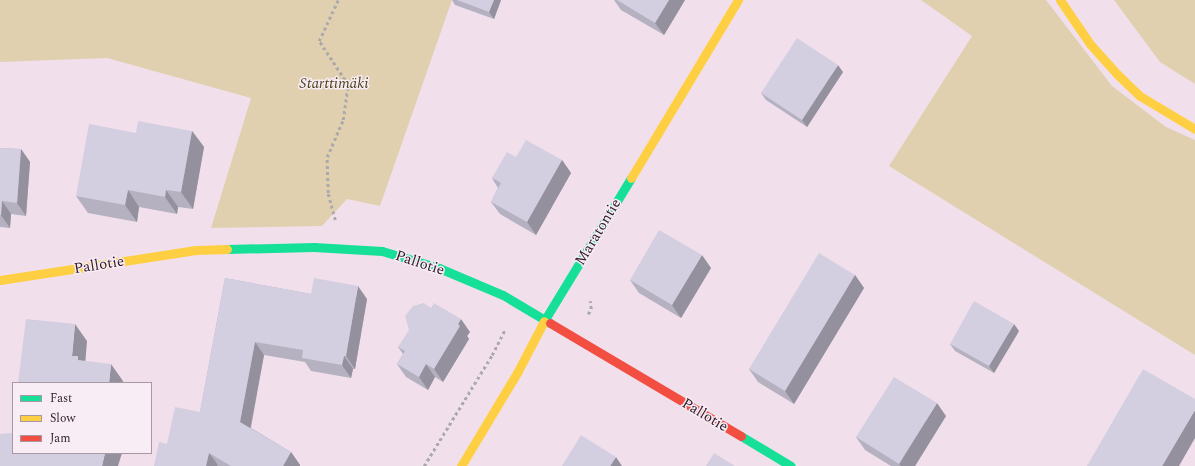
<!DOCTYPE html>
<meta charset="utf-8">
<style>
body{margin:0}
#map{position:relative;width:1195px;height:466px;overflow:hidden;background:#f1e0ec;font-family:Spectral,serif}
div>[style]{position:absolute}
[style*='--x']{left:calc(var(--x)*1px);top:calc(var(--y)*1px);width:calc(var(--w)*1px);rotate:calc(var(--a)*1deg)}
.green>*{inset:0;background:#e0d0b0}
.path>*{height:2.5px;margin-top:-1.25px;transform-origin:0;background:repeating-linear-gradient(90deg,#abaaab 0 3px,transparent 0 6px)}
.fast>*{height:9px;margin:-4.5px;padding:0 4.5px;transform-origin:4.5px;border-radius:4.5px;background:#16e098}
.slow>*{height:9px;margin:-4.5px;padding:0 4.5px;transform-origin:4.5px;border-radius:4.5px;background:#ffcf43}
.jam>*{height:9px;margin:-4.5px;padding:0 4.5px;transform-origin:4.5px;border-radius:4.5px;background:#f24e42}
.wall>*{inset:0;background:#b5b1c1}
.shaded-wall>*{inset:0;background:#94909d}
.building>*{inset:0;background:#d3cee0}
span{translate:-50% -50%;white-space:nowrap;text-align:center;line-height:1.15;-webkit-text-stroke:3px #f8ecf5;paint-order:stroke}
.park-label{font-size:15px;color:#4c4117;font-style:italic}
.street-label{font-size:15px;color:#2f1b2a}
.legend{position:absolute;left:12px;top:382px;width:140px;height:72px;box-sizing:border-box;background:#f8ecf5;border:1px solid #a898a4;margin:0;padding:5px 7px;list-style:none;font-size:12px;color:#2f1b2a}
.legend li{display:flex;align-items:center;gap:8px;height:20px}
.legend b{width:20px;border:1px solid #a898a4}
</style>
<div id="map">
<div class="green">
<i style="clip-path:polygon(0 0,452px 0,380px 206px,347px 199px,322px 226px,211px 228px,251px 98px,107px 58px,0 62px)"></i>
<i style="clip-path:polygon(921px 0,1046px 0,1112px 86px,1166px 127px,1195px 140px,1195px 355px,889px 166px,972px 36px)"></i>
<i style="clip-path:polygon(1114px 0,1195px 0,1195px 84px,1160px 62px)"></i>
</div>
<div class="path">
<i style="--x:335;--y:220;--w:28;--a:-105"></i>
<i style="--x:328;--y:193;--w:36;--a:-92"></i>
<i style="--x:327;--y:157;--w:40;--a:-66.6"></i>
<i style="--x:343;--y:120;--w:35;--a:-82"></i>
<i style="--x:348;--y:85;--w:53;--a:-123.4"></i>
<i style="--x:319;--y:41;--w:45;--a:-65.1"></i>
<i style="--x:588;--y:314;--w:6;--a:-59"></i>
<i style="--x:591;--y:309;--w:8;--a:-97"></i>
<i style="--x:424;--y:466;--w:130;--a:-58.5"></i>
<i style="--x:492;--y:355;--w:30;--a:-63"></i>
</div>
<div class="fast">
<i style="--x:227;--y:249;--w:87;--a:-1.3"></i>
<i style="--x:314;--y:247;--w:68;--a:3.4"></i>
<i style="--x:382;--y:251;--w:59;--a:16.6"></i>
<i style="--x:439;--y:268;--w:69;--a:22.9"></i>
<i style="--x:503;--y:295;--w:55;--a:30.8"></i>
<i style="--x:544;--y:321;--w:167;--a:-58.7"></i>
<i style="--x:741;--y:436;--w:58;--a:31"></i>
</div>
<div class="slow">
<i style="--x:1060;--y:0;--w:53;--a:55.7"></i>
<i style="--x:1090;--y:44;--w:42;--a:47.9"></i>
<i style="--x:1118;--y:75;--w:30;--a:44"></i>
<i style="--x:1140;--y:96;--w:64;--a:31"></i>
<i style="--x:631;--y:178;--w:208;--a:-59"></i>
<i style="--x:0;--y:280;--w:198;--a:-8.7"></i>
<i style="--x:196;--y:250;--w:31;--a:-2"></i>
<i style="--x:461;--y:466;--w:111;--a:-59"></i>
<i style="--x:518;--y:371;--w:56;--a:-62.5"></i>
</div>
<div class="jam">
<i style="--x:550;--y:323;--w:222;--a:30.6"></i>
</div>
<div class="wall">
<i style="clip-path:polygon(452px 0,501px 0,494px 19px,455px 5px)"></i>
<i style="clip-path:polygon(614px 0,685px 0,664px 35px,621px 10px)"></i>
<i style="clip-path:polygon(843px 72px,807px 127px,766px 100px,761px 93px)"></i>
<i style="clip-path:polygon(192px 131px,204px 147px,193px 209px,178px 207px,177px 214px,139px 207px,137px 222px,88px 213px,76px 196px,136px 133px)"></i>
<i style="clip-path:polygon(0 148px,21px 149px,30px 162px,26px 216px,11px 214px,10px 228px,0 227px)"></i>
<i style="clip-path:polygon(516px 157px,562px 160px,571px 173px,536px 235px,500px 214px,491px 202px,498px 188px,492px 178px)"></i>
<i style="clip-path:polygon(711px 268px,681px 318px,639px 293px,630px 280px)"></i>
<i style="clip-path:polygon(855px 275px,864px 288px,794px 404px,758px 382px,749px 369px)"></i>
<i style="clip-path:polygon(225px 278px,311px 294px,367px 299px,355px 369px,353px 369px,351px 378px,311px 371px,305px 362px,264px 355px,251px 428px,291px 452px,300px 465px,300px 466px,218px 466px,218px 465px,217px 466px,154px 466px,167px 444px,200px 412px)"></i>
<i style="clip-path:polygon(1019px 331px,994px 373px,955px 351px,950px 344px)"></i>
<i style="clip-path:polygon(470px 332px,467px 336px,469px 339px,443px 382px,435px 377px,428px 390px,406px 377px,397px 364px,403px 354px,398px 347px)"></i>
<i style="clip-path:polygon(946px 416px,915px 466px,891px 466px,865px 450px,856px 437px)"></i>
</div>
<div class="shaded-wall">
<i style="clip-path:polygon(494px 0,501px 0,494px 19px,489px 12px)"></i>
<i style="clip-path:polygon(669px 0,685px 0,664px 35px,655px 23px)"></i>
<i style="clip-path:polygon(838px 65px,843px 72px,807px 127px,802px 120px)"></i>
<i style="clip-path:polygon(192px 131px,204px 147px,193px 209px,181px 192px)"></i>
<i style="clip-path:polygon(21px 149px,30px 162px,26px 216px,17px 203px)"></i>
<i style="clip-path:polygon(562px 160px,571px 173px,536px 235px,527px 222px)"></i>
<i style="clip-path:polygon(128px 190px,139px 207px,137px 222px,125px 205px)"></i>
<i style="clip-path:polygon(166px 190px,178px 207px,177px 214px,165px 197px)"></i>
<i style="clip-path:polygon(2px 201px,11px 214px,10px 228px,1px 215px)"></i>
<i style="clip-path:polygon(702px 255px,711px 268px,681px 318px,672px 305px)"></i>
<i style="clip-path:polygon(855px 275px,864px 288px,794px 404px,785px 391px)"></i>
<i style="clip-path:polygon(358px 286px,367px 299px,355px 369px,346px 356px)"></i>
<i style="clip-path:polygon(461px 319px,470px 332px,467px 336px,469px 339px,443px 382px,434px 369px,458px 324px)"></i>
<i style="clip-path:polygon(75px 324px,87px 341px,85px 366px,72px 356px)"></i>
<i style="clip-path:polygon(1014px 324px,1019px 331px,994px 373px,989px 366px)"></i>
<i style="clip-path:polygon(255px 342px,264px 355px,249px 435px,240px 422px)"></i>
<i style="clip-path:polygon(344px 356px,353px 369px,351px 378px,342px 365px)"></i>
<i style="clip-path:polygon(111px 364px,123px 381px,123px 383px,109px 383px)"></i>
<i style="clip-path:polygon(426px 364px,435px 377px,428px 390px,419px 377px)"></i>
<i style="clip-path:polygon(937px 403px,946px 416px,915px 466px,901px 466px,899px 464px)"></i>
<i style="clip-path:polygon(1195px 410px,1195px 438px,1179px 466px,1162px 466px)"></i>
<i style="clip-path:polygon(291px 452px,300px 465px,300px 466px,283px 466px)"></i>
<i style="clip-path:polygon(105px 453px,122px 453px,118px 466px,102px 466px)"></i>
<i style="clip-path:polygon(209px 453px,218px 465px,217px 466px,206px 466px)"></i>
<i style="clip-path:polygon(616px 457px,622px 466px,610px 466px)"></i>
</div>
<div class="building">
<i style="clip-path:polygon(457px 0,494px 0,489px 12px)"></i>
<i style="clip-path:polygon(617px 0,669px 0,655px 23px)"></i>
<i style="clip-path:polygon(797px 38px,838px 65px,802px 120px,761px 93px)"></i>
<i style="clip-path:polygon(138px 121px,192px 131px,181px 192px,166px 190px,165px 197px,128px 190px,125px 205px,76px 196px,89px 124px,136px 133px)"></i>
<i style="clip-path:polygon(526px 140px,562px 160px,527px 222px,491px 202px,501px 183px,492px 178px,507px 152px,516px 157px)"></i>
<i style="clip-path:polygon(0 148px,21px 149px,17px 203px,2px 201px,1px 215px,0 215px)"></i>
<i style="clip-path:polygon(659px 230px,702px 255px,672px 305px,630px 280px)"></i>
<i style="clip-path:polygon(819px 253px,855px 275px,785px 391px,749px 369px)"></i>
<i style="clip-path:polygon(225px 278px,311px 294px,314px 278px,358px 286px,346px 356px,344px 356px,342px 365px,302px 358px,303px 350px,255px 342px,240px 422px,291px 452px,283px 466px,231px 466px,209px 453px,206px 466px,154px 466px,159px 442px,167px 444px,175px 407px,200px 412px)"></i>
<i style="clip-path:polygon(974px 301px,1014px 324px,989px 366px,950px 344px)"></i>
<i style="clip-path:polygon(424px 303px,431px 308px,434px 303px,461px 319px,458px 324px,460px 326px,434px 369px,426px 364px,419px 377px,397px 364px,405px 351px,398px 347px,409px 330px,405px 316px,413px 306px)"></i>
<i style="clip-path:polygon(26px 319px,75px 324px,72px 356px,78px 356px,78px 360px,111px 364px,109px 383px,18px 383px)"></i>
<i style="clip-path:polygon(1143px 369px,1195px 399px,1195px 410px,1162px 466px,1087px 466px)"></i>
<i style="clip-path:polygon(894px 377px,937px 403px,899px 464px,856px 437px)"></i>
<i style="clip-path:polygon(13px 427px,13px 453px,105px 453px,102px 466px,0 466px,0 434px,12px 433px)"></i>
<i style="clip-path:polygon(581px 435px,616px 457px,610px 466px,562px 466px)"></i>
<i style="clip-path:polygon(714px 453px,735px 466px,706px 466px)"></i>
</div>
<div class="park-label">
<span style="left:334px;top:84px">Starttimäki</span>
</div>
<div class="street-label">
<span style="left:598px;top:232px;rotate:-59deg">Maratontie</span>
<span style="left:420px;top:263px;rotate:18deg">Pallotie</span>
<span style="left:99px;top:265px;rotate:-9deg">Pallotie</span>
<span style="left:705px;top:415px;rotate:31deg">Pallotie</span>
</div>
<ul class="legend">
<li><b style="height:5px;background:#16e098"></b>Fast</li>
<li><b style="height:5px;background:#ffcf43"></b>Slow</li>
<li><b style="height:5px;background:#f24e42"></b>Jam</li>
</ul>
</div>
